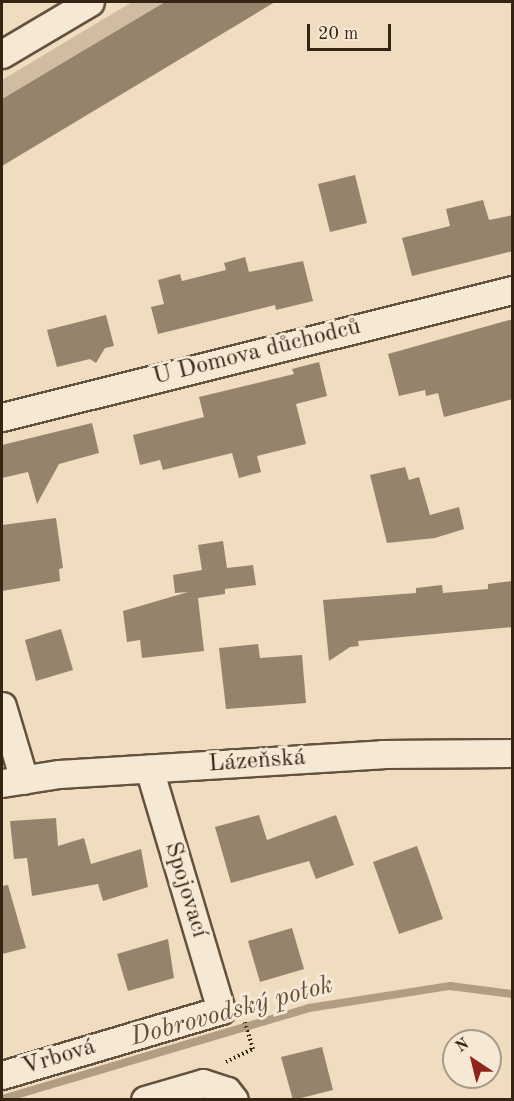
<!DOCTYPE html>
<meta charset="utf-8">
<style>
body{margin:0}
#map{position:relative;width:514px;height:1101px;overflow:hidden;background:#f0dcbe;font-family:"Old Standard TT",serif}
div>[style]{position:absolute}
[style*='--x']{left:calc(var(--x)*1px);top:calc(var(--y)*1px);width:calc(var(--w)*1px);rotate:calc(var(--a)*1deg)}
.green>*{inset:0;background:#d0bda1}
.stream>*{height:8px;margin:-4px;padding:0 4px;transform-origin:4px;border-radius:4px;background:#b09d84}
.building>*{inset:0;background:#96836c}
.path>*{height:4px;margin-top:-2px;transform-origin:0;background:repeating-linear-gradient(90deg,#352314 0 1.5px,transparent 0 4.5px)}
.roads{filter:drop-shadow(2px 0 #64513e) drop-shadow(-2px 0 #64513e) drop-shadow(0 2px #64513e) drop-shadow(0 -2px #64513e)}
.minor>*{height:27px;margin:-13.5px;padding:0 13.5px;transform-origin:13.5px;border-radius:13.5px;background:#f5e8d5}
span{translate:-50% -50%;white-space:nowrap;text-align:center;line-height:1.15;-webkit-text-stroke:6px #f5e8d5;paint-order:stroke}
.street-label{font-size:24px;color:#352314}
.water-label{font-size:26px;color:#604e3b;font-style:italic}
.frame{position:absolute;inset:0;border:3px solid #352314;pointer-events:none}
.north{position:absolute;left:442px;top:1029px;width:60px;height:60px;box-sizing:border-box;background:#f5e8d5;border:2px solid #a89988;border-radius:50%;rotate:325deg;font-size:16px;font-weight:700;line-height:24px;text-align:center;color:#352314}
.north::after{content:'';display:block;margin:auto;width:21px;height:27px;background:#8f2418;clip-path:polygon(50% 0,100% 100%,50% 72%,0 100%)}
.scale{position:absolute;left:307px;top:24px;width:84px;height:27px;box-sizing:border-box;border:3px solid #352314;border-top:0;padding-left:8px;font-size:18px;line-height:21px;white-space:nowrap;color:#352314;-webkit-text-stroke:4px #f5e8d5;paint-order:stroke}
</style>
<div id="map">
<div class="green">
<i style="clip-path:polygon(132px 2px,165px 2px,2px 99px,2px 80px)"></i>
</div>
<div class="stream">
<i style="--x:2;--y:1099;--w:320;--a:-16.5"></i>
<i style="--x:309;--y:1008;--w:143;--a:-8.9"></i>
<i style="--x:450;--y:986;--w:63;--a:7.4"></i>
</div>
<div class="building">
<i style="clip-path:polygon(165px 2px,275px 2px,2px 166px,2px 99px)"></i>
<i style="clip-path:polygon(355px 175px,367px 223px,330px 232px,318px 184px)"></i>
<i style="clip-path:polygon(483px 200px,489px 220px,513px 215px,513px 251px,412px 276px,402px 238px,450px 226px,446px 209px)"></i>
<i style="clip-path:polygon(245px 257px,249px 272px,303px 261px,313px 301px,276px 310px,275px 305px,158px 334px,151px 307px,164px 304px,158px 280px,180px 274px,182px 281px,226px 270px,224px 263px)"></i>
<i style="clip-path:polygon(106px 315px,114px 346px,105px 348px,96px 363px,90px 359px,57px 367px,47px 330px)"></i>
<i style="clip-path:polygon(513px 319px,513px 399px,444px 417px,438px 393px,426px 396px,425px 390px,399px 396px,388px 354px)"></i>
<i style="clip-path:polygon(319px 362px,327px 396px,296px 404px,306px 444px,257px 456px,261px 472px,239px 478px,232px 453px,163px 470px,160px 460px,140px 465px,133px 435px,204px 417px,199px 397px,294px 374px,292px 369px)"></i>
<i style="clip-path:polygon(92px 423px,99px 453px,59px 464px,37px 504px,28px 472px,2px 478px,2px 445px)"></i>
<i style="clip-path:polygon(405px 467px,409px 480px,419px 477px,430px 515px,459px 507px,464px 529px,435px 538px,387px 543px,370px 475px)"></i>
<i style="clip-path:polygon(56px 518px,63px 568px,59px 569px,60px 581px,2px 591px,2px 525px)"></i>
<i style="clip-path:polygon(223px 541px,227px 568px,253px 565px,256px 585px,225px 589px,225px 594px,198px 598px,204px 651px,142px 658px,140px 640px,127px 642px,123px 611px,188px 592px,175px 593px,173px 575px,202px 570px,198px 545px)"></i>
<i style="clip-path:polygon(513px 581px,513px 627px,358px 641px,359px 646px,350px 647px,329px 661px,323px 600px,416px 593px,416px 588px,442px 585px,443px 593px,488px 589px,488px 584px)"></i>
<i style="clip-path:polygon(61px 629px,73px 670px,36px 681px,25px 640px)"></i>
<i style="clip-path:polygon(258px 644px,260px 658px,302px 655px,306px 703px,226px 709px,219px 648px)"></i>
<i style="clip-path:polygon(259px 815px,267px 840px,336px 815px,354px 865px,316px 879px,309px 861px,231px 883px,215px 827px)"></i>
<i style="clip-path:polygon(56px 818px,58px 846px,84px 838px,91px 864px,141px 849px,148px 887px,103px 901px,98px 884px,32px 896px,27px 858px,14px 859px,10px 821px)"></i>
<i style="clip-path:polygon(417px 846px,443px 919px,399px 934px,373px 862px)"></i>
<i style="clip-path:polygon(8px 885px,26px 948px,2px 954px,2px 886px)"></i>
<i style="clip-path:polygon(292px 928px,304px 969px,260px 982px,248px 941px)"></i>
<i style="clip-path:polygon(168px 939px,174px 978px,128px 991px,117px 954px)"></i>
<i style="clip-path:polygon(322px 1047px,333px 1090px,293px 1100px,281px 1057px)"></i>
</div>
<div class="path">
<i style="--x:226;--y:1062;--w:30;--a:-26"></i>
<i style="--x:253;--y:1049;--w:28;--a:-107"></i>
</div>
<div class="roads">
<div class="minor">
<i style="--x:2;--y:54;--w:102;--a:-30.6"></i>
<i style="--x:2;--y:417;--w:526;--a:-13.98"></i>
<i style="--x:2;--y:706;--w:77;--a:73.4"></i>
<i style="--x:2;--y:783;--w:58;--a:-9"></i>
<i style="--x:59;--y:774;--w:324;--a:-3.5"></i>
<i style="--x:382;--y:754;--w:130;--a:-0.4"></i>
<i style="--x:2;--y:1075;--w:228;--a:-16.5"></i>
<i style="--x:221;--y:1010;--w:252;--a:-106.6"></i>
<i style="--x:145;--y:1100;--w:60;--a:-16.3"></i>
<i style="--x:203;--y:1083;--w:25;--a:18"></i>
<i style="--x:227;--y:1091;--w:11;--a:52"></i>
</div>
</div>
<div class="street-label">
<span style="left:257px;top:353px;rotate:-14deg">U Domova důchodců</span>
<span style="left:257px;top:762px;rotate:-4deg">Lázeňská</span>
<span style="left:185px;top:890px;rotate:73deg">Spojovací</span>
<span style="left:59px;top:1058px;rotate:-17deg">Vrbová</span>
</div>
<div class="water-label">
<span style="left:232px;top:1012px;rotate:-15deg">Dobrovodský potok</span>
</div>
<div class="frame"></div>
<div class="north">N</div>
<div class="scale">20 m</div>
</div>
